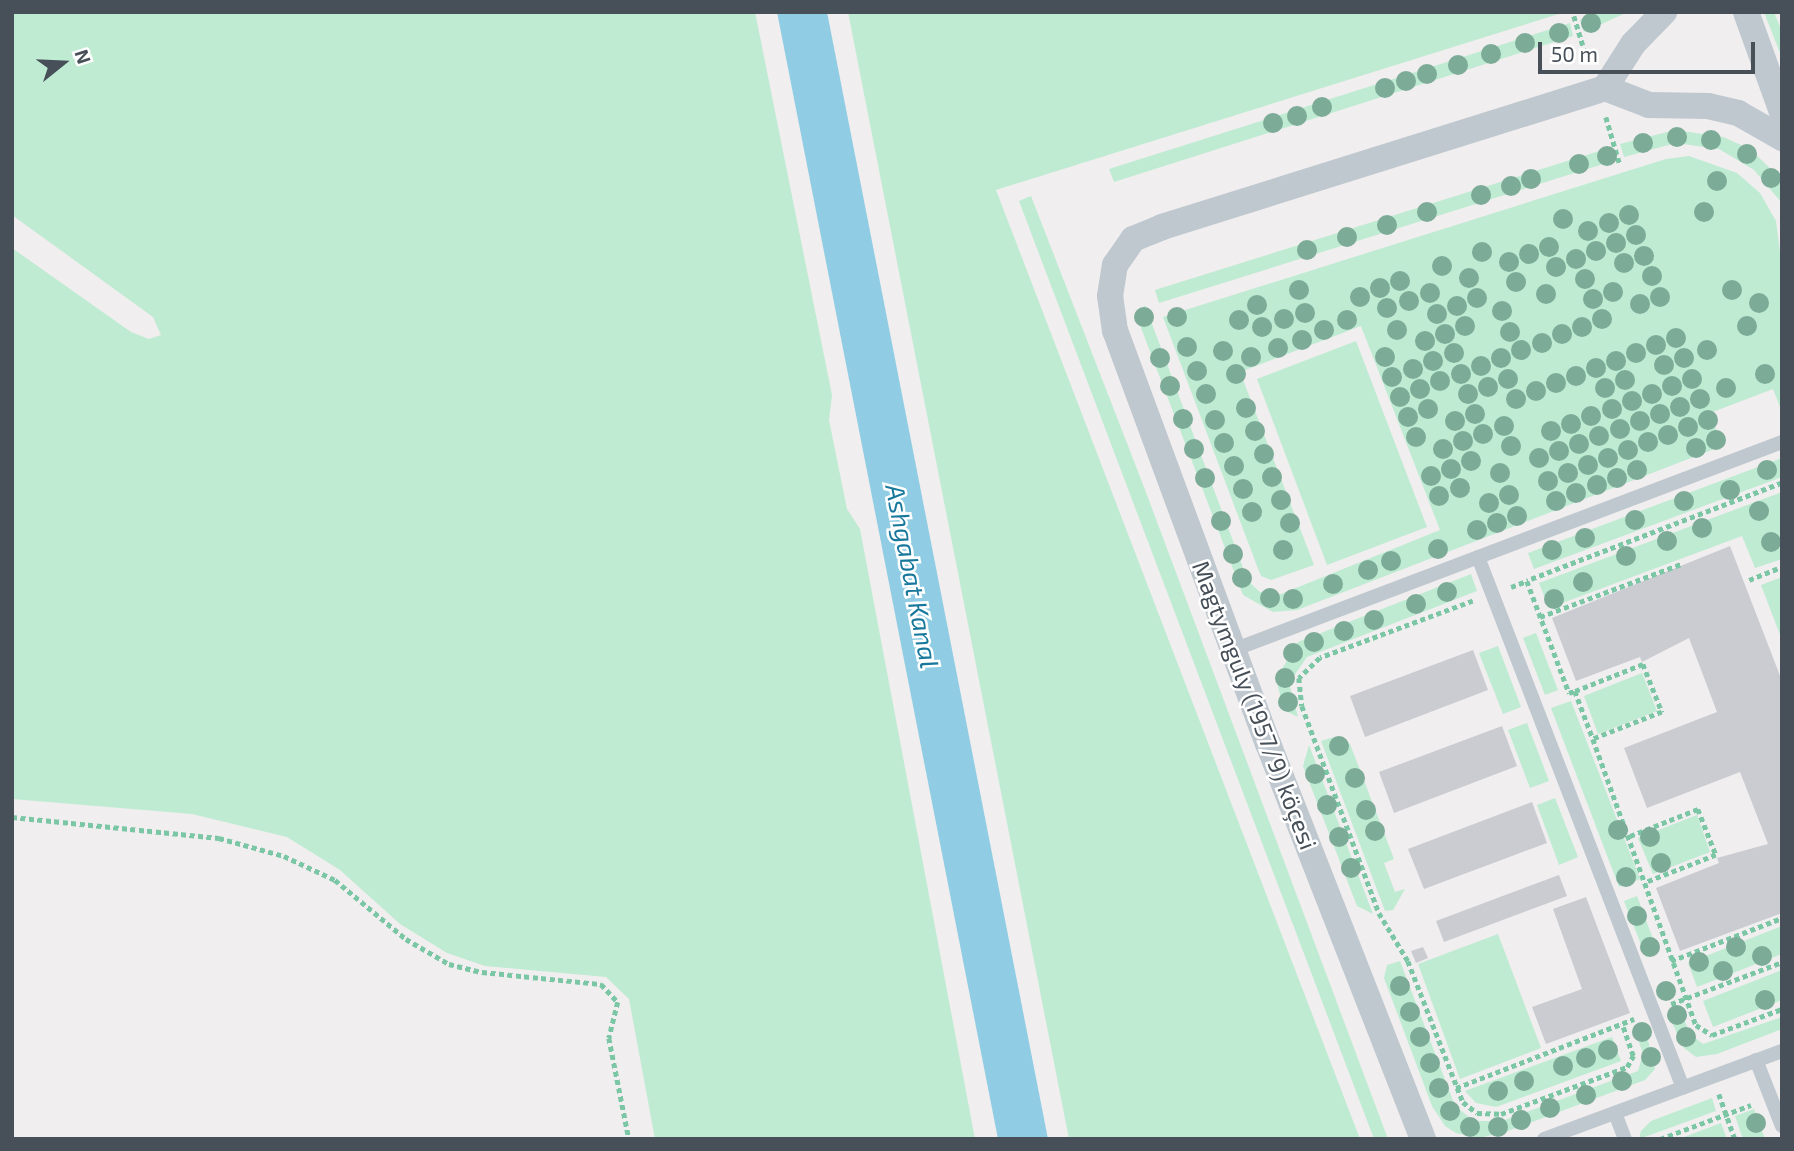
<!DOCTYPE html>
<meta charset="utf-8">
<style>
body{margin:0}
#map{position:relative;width:1794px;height:1151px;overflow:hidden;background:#f0eeee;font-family:"Exo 2",sans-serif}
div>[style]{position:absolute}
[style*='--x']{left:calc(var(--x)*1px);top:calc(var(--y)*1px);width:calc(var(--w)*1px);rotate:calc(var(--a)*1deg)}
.green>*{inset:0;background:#bfebd3}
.water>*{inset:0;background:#90cde4}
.building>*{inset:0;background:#cbccd2}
.path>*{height:4.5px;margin-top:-2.25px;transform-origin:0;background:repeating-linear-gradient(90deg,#7ac6a5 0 5px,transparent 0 8.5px)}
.service>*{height:14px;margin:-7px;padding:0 7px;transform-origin:7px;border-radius:7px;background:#bfc7cf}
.minor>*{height:26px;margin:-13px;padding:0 13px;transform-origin:13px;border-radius:13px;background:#bfc7cf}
.trees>*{width:20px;height:20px;margin:-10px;border-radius:50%;background:#7cab97}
span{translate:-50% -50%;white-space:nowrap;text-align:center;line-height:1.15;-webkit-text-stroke:5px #fff;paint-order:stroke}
.street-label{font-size:24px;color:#475059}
.water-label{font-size:26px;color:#18789c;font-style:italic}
.frame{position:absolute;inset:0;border:14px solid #475059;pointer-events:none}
.north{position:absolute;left:28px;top:28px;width:70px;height:70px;-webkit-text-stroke:5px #fff;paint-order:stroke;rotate:72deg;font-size:19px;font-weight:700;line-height:28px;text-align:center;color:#475059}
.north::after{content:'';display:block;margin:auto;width:24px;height:32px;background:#475059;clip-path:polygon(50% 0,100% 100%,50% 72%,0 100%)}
.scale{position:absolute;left:1538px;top:42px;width:217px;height:32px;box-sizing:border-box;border:4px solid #475059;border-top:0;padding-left:9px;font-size:21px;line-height:24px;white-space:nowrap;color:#475059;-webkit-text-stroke:5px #fff;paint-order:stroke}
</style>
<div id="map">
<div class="green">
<i style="clip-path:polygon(12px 12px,755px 12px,832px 395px,829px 420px,847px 509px,860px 529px,975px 1139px,655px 1139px,629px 999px,606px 977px,485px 966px,447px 953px,400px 924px,340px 870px,287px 837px,192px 814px,12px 799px,12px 248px,131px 332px,149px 339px,161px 335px,153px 317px,12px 215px)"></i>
<i style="clip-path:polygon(848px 12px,1565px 12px,996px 190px,1360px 1139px,1069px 1139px)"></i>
<i style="clip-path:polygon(1602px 12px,1628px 12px,1584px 32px,1580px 20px)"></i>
<i style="clip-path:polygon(1764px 12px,1774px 12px,1782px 32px,1782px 58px)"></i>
<i style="clip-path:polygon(1570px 23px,1573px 36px,1114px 182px,1109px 169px)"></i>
<i style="clip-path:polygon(1675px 130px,1723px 137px,1750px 149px,1782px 180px,1782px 203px,1754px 170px,1719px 149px,1676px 143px,1624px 157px,1620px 144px)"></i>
<i style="clip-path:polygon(1609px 148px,1613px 161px,1159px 303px,1155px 290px)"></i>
<i style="clip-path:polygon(1689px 156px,1737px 173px,1760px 193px,1776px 221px,1782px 268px,1782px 412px,1773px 389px,1710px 413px,1722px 446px,1297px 610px,1273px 612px,1243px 595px,1138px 320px,1145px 305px,1248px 581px,1260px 592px,1281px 594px,1440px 530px,1361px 326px,1240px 372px,1314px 565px,1271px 580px,1261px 576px,1257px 566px,1163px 317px,1666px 159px)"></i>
<i style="clip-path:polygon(1031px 196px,1144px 487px,1388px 1139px,1374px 1139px,1306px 959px,1019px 201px)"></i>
<i style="clip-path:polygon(1356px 341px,1427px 527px,1327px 565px,1257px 379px)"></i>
<i style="clip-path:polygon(1782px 458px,1782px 477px,1534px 569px,1528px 553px)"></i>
<i style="clip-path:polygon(1782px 492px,1782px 559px,1755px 568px,1742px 536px,1549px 608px,1539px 583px)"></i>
<i style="clip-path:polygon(1471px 574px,1477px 591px,1307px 657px,1289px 683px,1298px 717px,1284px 710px,1276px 679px,1298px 642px)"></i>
<i style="clip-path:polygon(1782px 577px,1782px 640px,1761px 585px)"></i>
<i style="clip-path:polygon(1536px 633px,1558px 690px,1545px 695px,1523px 638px)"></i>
<i style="clip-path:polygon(1498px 646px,1521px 707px,1503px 714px,1479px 653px)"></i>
<i style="clip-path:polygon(1642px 673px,1657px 711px,1598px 734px,1584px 696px)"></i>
<i style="clip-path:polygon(1571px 701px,1640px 879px,1619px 887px,1551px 708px)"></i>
<i style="clip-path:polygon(1527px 723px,1549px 781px,1530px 788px,1508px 730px)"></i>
<i style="clip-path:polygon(1334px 737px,1350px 744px,1394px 859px,1384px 863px,1395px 892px,1405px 889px,1393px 910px,1385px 911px,1321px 741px)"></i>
<i style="clip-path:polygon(1309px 745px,1373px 914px,1357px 906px,1303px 766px)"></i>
<i style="clip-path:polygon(1555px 798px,1578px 857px,1559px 865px,1537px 805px)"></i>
<i style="clip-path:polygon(1697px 815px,1710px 852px,1653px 874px,1638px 838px)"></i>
<i style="clip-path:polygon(1637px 896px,1658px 952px,1646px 957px,1624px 901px)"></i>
<i style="clip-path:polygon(1782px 926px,1782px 954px,1697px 987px,1688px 963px)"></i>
<i style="clip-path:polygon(1498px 934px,1541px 1048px,1460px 1079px,1418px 964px)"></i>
<i style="clip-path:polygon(1400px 961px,1455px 1106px,1474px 1121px,1502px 1121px,1638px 1071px,1643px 1054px,1634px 1027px,1644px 1024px,1655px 1069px,1645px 1080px,1505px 1132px,1479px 1138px,1456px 1133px,1445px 1126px,1432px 1106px,1384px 978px,1387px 965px)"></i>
<i style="clip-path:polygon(1782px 970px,1782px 1000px,1713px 1027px,1703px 1001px)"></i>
<i style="clip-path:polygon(1680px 1009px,1690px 1034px,1703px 1044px,1782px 1017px,1782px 1029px,1717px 1054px,1696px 1057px,1684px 1048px,1668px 1014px)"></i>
<i style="clip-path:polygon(1612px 1037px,1621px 1061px,1496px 1107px,1476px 1103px,1465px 1091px)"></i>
<i style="clip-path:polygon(1712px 1098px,1716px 1111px,1639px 1139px,1641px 1131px,1651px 1121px)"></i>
<i style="clip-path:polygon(1754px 1109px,1765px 1139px,1743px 1139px,1735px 1116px)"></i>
<i style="clip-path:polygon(1721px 1123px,1727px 1139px,1679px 1139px)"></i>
</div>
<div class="water">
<i style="clip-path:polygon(777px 12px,827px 12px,1048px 1139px,998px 1139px)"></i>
</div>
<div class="building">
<i style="clip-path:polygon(1730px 546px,1782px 681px,1782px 913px,1680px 951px,1656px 888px,1719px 863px,1717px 858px,1768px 844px,1740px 772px,1647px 808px,1624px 748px,1717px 712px,1689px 638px,1642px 662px,1640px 657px,1576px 681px,1552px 618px)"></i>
<i style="clip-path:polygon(1473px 650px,1488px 690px,1365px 737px,1350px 696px)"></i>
<i style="clip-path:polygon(1502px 726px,1517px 766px,1394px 813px,1379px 772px)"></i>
<i style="clip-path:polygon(1532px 802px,1547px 843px,1424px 889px,1408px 849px)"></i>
<i style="clip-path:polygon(1559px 875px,1567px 896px,1444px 942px,1436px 921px)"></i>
<i style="clip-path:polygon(1586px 897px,1630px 1013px,1546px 1044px,1532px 1007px,1582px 989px,1553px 909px)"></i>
<i style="clip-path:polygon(1423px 947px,1428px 958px,1416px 963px,1411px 951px)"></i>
</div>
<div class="path">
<i style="--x:1574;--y:16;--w:48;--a:73.1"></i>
<i style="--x:1606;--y:117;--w:50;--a:73.7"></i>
<i style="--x:1782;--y:483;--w:273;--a:159"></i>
<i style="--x:1527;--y:581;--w:120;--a:69.4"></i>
<i style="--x:1569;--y:693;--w:6;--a:-18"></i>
<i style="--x:1575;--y:691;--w:51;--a:69.4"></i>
<i style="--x:1593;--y:739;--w:304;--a:70.2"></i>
<i style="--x:1696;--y:1025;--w:19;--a:32"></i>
<i style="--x:1712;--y:1035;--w:75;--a:-20.4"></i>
<i style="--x:1749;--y:580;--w:35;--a:-22"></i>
<i style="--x:1511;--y:587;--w:17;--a:-21"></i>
<i style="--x:1473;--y:601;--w:163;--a:159.6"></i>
<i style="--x:1320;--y:658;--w:29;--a:136"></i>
<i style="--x:1299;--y:678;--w:28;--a:84"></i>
<i style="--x:1302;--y:706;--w:221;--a:69.6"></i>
<i style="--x:1379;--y:913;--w:56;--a:58.9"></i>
<i style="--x:1408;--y:961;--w:151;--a:68.7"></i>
<i style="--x:1463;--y:1102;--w:18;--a:38"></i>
<i style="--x:1477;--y:1113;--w:24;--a:2"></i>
<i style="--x:1501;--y:1114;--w:134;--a:-20.5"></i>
<i style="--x:1627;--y:1067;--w:13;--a:-61"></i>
<i style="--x:1633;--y:1056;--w:34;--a:-109"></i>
<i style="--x:1540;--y:617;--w:151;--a:-20.6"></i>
<i style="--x:1575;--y:691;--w:73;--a:-21.7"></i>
<i style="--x:1643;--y:664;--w:52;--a:68.4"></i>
<i style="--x:1662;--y:712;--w:74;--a:158.6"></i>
<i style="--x:12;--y:817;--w:208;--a:5.8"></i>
<i style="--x:219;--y:838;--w:67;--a:15.5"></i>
<i style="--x:284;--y:856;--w:56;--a:25.2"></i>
<i style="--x:335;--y:880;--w:92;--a:39.7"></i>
<i style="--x:406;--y:939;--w:50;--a:30.2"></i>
<i style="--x:449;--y:964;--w:34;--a:14"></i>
<i style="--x:482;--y:972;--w:120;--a:5.8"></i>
<i style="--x:601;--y:984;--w:25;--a:47"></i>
<i style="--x:618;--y:1002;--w:37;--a:104"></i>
<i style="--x:609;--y:1038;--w:103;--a:78.8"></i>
<i style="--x:1630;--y:836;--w:73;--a:-21.7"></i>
<i style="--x:1698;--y:809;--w:49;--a:68.6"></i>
<i style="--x:1716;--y:855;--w:74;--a:158.6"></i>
<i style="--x:1671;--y:961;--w:119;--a:-21.2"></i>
<i style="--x:1671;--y:1004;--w:119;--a:-20.7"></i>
<i style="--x:1456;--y:1088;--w:191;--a:-21.2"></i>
<i style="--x:1719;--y:1094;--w:48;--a:70.4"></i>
<i style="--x:1660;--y:1139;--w:97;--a:-20.5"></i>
</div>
<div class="service">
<i style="--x:1478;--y:557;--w:569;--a:68.89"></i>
<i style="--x:1233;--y:650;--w:587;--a:-20.75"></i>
<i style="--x:1756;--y:1060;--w:71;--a:68.5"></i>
<i style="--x:1615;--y:1113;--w:28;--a:69"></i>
<i style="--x:1544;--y:1139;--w:254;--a:-20.3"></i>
</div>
<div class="minor">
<i style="--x:1746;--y:12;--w:106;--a:70.2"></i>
<i style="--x:1605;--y:88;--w:52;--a:-57.5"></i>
<i style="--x:1633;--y:44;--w:45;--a:-45.9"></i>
<i style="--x:1423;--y:1139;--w:424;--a:-111.4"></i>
<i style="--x:1268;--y:744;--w:440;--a:-110.3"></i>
<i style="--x:1115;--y:331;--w:35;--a:-98"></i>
<i style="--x:1110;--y:296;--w:31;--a:-81"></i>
<i style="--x:1115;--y:265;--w:32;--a:-55"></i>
<i style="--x:1133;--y:239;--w:31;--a:-22"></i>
<i style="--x:1162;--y:227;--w:464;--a:-17.4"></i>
<i style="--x:1605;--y:88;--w:47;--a:21.1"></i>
<i style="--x:1649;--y:105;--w:59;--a:1"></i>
<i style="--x:1708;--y:106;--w:31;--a:13"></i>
<i style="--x:1738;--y:113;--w:51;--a:29.6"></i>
</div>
<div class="trees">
<i style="left:1591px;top:23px"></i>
<i style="left:1559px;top:33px"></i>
<i style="left:1525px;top:43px"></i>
<i style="left:1491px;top:54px"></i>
<i style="left:1458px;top:65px"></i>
<i style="left:1427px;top:74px"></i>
<i style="left:1406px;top:81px"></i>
<i style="left:1385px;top:88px"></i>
<i style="left:1322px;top:107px"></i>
<i style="left:1297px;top:116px"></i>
<i style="left:1273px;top:123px"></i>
<i style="left:1677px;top:137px"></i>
<i style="left:1711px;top:140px"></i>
<i style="left:1643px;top:143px"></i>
<i style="left:1747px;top:154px"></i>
<i style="left:1607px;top:156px"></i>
<i style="left:1579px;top:164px"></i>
<i style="left:1771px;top:178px"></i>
<i style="left:1531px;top:179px"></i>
<i style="left:1717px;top:181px"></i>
<i style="left:1511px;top:186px"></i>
<i style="left:1481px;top:195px"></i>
<i style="left:1427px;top:212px"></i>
<i style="left:1704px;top:212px"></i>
<i style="left:1629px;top:215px"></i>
<i style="left:1563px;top:219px"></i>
<i style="left:1609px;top:223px"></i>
<i style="left:1387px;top:225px"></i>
<i style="left:1588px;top:231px"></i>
<i style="left:1636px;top:235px"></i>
<i style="left:1347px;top:237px"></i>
<i style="left:1616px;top:243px"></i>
<i style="left:1549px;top:247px"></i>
<i style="left:1307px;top:250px"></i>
<i style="left:1596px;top:251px"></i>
<i style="left:1482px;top:252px"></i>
<i style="left:1529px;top:254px"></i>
<i style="left:1644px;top:256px"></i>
<i style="left:1576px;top:259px"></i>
<i style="left:1509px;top:262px"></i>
<i style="left:1624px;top:263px"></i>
<i style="left:1442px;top:266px"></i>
<i style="left:1556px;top:267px"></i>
<i style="left:1652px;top:276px"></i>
<i style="left:1469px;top:278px"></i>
<i style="left:1585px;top:279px"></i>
<i style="left:1400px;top:281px"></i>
<i style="left:1516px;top:282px"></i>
<i style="left:1380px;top:288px"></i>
<i style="left:1299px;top:290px"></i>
<i style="left:1732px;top:290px"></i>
<i style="left:1613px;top:292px"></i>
<i style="left:1430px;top:293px"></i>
<i style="left:1546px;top:294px"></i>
<i style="left:1360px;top:297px"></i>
<i style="left:1660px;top:297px"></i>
<i style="left:1477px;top:298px"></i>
<i style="left:1593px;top:299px"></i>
<i style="left:1409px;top:301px"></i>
<i style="left:1759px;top:303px"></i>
<i style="left:1640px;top:304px"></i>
<i style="left:1257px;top:305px"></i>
<i style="left:1457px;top:306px"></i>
<i style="left:1387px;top:308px"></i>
<i style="left:1502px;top:311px"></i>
<i style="left:1305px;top:313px"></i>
<i style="left:1437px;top:314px"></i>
<i style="left:1144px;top:317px"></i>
<i style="left:1177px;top:317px"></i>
<i style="left:1284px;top:319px"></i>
<i style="left:1602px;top:319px"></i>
<i style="left:1239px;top:320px"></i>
<i style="left:1347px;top:320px"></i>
<i style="left:1465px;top:326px"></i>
<i style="left:1747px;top:326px"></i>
<i style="left:1262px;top:327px"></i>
<i style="left:1582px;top:327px"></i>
<i style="left:1324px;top:330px"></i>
<i style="left:1397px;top:330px"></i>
<i style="left:1510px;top:332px"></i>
<i style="left:1445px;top:334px"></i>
<i style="left:1562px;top:334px"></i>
<i style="left:1676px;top:338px"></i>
<i style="left:1302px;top:340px"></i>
<i style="left:1425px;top:341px"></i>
<i style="left:1542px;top:343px"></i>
<i style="left:1656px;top:345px"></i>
<i style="left:1187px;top:347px"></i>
<i style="left:1278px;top:348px"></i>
<i style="left:1521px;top:350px"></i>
<i style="left:1707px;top:350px"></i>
<i style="left:1223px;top:351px"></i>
<i style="left:1454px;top:353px"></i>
<i style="left:1636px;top:353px"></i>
<i style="left:1251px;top:357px"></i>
<i style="left:1385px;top:357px"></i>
<i style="left:1160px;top:358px"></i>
<i style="left:1501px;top:358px"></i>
<i style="left:1684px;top:358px"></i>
<i style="left:1433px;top:361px"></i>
<i style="left:1616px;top:361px"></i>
<i style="left:1664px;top:365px"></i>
<i style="left:1481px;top:366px"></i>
<i style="left:1596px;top:368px"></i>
<i style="left:1413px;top:369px"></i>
<i style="left:1197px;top:371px"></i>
<i style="left:1236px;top:374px"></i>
<i style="left:1461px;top:374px"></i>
<i style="left:1765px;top:374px"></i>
<i style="left:1576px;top:376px"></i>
<i style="left:1392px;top:377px"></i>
<i style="left:1508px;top:379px"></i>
<i style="left:1692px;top:379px"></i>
<i style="left:1625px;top:380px"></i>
<i style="left:1440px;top:381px"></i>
<i style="left:1556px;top:383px"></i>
<i style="left:1170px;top:386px"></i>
<i style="left:1672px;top:386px"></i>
<i style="left:1488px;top:387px"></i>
<i style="left:1605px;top:388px"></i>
<i style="left:1726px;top:388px"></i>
<i style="left:1420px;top:389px"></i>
<i style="left:1536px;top:391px"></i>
<i style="left:1206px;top:394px"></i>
<i style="left:1468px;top:394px"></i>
<i style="left:1652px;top:394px"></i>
<i style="left:1400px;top:397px"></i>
<i style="left:1516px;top:399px"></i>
<i style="left:1700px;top:399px"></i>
<i style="left:1632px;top:401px"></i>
<i style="left:1680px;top:407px"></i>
<i style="left:1246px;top:408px"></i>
<i style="left:1428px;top:409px"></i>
<i style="left:1612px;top:409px"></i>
<i style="left:1475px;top:414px"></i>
<i style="left:1660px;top:414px"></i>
<i style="left:1591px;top:416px"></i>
<i style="left:1408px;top:417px"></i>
<i style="left:1183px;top:419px"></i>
<i style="left:1215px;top:420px"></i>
<i style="left:1708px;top:420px"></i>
<i style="left:1455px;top:421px"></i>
<i style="left:1640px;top:421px"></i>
<i style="left:1571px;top:424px"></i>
<i style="left:1504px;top:426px"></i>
<i style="left:1688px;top:427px"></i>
<i style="left:1620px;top:429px"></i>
<i style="left:1255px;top:431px"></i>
<i style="left:1551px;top:431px"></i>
<i style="left:1483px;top:434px"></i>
<i style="left:1668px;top:435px"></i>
<i style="left:1599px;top:436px"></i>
<i style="left:1416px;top:437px"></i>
<i style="left:1716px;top:440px"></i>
<i style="left:1463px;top:441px"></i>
<i style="left:1648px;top:442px"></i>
<i style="left:1224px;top:443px"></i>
<i style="left:1579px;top:444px"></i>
<i style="left:1511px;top:446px"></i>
<i style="left:1696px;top:448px"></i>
<i style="left:1194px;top:449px"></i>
<i style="left:1443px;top:449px"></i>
<i style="left:1628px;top:450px"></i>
<i style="left:1559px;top:451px"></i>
<i style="left:1264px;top:454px"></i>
<i style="left:1539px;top:458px"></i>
<i style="left:1608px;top:458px"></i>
<i style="left:1471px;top:461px"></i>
<i style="left:1588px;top:465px"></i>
<i style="left:1234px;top:466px"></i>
<i style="left:1451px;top:469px"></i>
<i style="left:1637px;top:470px"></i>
<i style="left:1767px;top:470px"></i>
<i style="left:1500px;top:473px"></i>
<i style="left:1568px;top:473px"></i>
<i style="left:1431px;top:476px"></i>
<i style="left:1272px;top:477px"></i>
<i style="left:1205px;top:478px"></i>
<i style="left:1617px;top:478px"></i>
<i style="left:1548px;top:481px"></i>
<i style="left:1597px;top:485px"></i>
<i style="left:1460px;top:488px"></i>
<i style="left:1243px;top:489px"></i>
<i style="left:1730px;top:490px"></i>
<i style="left:1576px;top:493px"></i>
<i style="left:1509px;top:495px"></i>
<i style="left:1439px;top:496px"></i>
<i style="left:1281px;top:500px"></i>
<i style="left:1556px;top:501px"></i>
<i style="left:1684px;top:501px"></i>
<i style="left:1489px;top:503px"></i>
<i style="left:1759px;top:511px"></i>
<i style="left:1252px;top:512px"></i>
<i style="left:1517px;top:516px"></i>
<i style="left:1635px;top:520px"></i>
<i style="left:1221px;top:521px"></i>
<i style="left:1290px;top:523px"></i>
<i style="left:1497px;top:523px"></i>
<i style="left:1702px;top:528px"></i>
<i style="left:1477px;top:530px"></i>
<i style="left:1585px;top:538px"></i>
<i style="left:1667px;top:541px"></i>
<i style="left:1771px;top:542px"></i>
<i style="left:1438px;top:549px"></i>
<i style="left:1283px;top:550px"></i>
<i style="left:1552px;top:550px"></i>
<i style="left:1233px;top:554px"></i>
<i style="left:1626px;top:556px"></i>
<i style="left:1391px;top:561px"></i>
<i style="left:1368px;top:570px"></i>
<i style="left:1242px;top:578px"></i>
<i style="left:1583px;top:582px"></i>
<i style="left:1333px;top:584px"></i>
<i style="left:1447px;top:592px"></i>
<i style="left:1270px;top:598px"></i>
<i style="left:1293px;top:599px"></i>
<i style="left:1554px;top:599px"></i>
<i style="left:1416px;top:604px"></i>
<i style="left:1374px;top:620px"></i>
<i style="left:1344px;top:631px"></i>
<i style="left:1314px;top:642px"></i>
<i style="left:1293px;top:653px"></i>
<i style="left:1285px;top:678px"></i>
<i style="left:1288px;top:702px"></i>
<i style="left:1339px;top:746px"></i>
<i style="left:1315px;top:774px"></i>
<i style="left:1355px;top:778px"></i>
<i style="left:1327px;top:805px"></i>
<i style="left:1366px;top:810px"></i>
<i style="left:1618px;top:830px"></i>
<i style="left:1375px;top:831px"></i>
<i style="left:1339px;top:837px"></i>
<i style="left:1650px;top:837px"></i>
<i style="left:1661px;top:863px"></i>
<i style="left:1351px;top:868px"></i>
<i style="left:1626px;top:877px"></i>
<i style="left:1637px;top:916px"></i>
<i style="left:1650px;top:947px"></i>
<i style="left:1736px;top:947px"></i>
<i style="left:1762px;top:956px"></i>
<i style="left:1699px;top:962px"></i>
<i style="left:1723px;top:971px"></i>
<i style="left:1400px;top:986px"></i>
<i style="left:1666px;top:991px"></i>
<i style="left:1765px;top:1000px"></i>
<i style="left:1410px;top:1012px"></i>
<i style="left:1677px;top:1015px"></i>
<i style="left:1642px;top:1032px"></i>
<i style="left:1420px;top:1037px"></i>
<i style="left:1686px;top:1037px"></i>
<i style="left:1608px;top:1050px"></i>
<i style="left:1651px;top:1057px"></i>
<i style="left:1586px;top:1058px"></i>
<i style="left:1430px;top:1063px"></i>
<i style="left:1563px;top:1066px"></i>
<i style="left:1524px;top:1081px"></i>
<i style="left:1622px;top:1081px"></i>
<i style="left:1439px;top:1088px"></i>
<i style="left:1498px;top:1091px"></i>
<i style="left:1586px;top:1095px"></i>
<i style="left:1550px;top:1108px"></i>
<i style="left:1450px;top:1111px"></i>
<i style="left:1521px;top:1120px"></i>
<i style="left:1756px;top:1123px"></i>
<i style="left:1470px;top:1127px"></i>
<i style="left:1498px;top:1127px"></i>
</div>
<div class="street-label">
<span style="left:1255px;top:705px;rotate:69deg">Magtymguly (1957/9) köçesi</span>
</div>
<div class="water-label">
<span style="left:913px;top:576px;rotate:79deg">Ashgabat Kanal</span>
</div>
<div class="frame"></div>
<div class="north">N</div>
<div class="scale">50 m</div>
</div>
